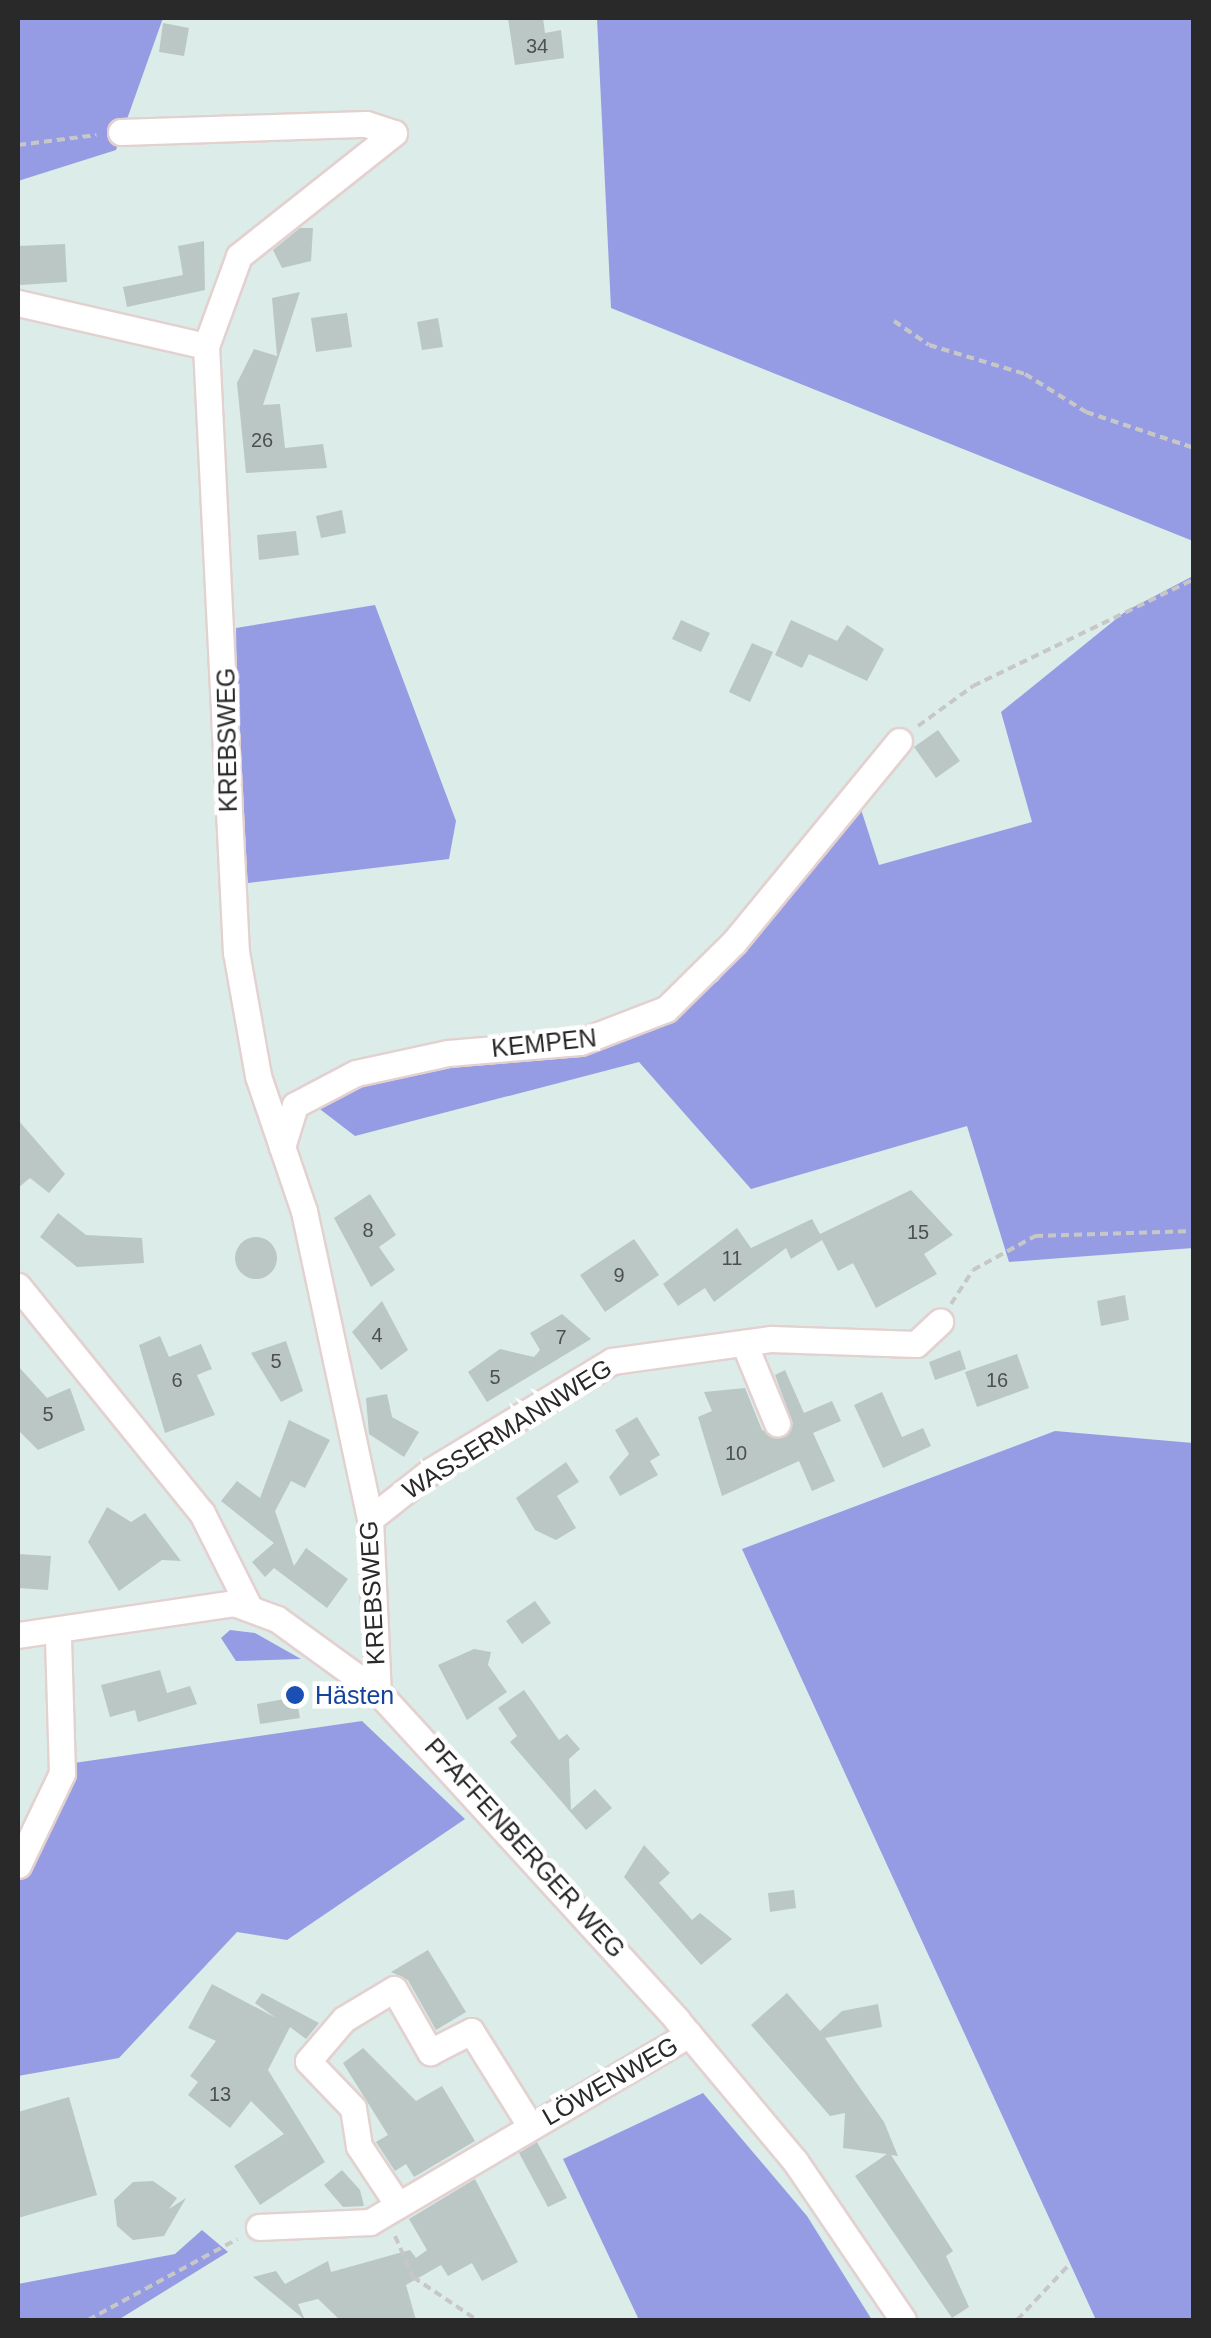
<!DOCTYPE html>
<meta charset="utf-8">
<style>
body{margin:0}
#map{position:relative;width:1211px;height:2338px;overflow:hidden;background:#dbece9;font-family:Helvetica,sans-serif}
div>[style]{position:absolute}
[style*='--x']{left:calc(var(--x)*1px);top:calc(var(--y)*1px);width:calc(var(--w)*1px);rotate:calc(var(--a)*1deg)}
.green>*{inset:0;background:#969ce4}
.building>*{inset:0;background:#bbc7c5}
.round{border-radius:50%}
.path>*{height:4px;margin-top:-2px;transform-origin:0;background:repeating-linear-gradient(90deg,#c7c7c7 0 8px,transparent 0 13px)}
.roads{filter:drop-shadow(2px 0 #e3d1d0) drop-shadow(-2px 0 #e3d1d0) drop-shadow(0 2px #e3d1d0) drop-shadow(0 -2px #e3d1d0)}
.minor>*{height:25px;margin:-12.5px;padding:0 12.5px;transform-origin:12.5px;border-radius:12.5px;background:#fff}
.dots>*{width:28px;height:28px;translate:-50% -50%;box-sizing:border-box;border:5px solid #fff;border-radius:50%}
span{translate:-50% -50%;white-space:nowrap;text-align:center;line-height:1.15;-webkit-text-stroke:9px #fff;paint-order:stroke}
.number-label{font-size:20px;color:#4e5050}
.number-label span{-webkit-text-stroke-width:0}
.street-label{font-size:25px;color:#292929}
.transit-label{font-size:25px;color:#164399}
.left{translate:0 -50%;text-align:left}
.frame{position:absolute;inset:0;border:20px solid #292929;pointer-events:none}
</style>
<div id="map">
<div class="green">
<i style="clip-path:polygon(18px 18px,163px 18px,116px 150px,18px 181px)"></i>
<i style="clip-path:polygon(597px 18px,1193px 18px,1193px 541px,611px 308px)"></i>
<i style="clip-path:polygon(1193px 576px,1193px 1248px,1009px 1262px,967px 1126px,751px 1189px,639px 1062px,355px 1136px,312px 1103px,354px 1083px,478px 1056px,595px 1050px,644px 1031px,718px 981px,857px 797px,879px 865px,1032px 822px,1001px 712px,1126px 611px)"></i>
<i style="clip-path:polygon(375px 605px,456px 821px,449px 859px,240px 884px,236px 628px)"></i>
<i style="clip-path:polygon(1055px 1431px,1193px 1443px,1193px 2320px,1096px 2320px,742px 1549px)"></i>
<i style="clip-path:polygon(230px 1630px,255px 1633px,301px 1659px,236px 1661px,221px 1638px)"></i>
<i style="clip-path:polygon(362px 1721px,465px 1819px,287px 1940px,237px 1932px,119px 2058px,18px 2076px,18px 1870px,48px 1835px,74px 1763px)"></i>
<i style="clip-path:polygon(703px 2093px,807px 2216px,872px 2320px,639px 2320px,563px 2159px)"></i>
<i style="clip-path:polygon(202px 2230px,228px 2252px,118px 2320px,18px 2320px,18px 2284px,175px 2254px)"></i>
</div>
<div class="building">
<i style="clip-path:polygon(508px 18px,543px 18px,545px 33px,561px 30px,564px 58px,515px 65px)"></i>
<i style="clip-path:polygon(163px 23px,189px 28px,184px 56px,159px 52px)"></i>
<i style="clip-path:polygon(300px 228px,313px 228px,311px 261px,282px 268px,273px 250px)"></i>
<i style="clip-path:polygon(204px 241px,205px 290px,127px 307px,123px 287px,183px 275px,178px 246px)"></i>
<i style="clip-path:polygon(65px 244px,67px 282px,20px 285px,18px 246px)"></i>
<i style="clip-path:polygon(300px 292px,263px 405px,280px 404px,285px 448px,323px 444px,327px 468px,246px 473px,237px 383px,254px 349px,277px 356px,272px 298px)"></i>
<i style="clip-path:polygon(347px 313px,352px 347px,316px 352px,311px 318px)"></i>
<i style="clip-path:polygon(438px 318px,443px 347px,422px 350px,417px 322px)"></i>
<i style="clip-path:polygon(342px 510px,346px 533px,321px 538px,316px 516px)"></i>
<i style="clip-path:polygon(296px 531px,299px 555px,259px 560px,257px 535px)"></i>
<i style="clip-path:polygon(681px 620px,710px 633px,701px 652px,672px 639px)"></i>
<i style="clip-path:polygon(791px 620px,837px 641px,847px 625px,884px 649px,867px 681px,809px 654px,802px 668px,775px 655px)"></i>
<i style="clip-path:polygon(752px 643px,773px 652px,750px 702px,729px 692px)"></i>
<i style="clip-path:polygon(938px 730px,960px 761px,936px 778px,914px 747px)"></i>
<i style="clip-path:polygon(18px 1120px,65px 1174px,49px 1193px,30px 1178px,18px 1188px)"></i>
<i style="clip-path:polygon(911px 1190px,953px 1235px,924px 1254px,937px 1274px,876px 1308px,853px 1263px,838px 1271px,822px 1240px,791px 1259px,786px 1248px,714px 1302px,705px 1288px,678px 1306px,663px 1284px,737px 1228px,751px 1248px,812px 1219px,820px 1234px)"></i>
<i style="clip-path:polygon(370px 1194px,396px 1235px,379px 1247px,395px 1270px,371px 1287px,334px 1218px)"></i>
<i style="clip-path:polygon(58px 1213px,86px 1235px,142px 1238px,144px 1263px,77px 1267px,40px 1237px)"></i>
<i class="round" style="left:235px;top:1237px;width:42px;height:42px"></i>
<i style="clip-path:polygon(634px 1239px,659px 1275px,605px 1312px,580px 1275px)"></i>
<i style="clip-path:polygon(1125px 1295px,1129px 1320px,1101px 1326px,1097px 1301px)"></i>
<i style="clip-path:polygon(382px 1301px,408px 1350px,381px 1370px,352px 1332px)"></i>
<i style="clip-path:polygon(562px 1314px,591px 1339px,487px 1402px,468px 1372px,500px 1349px,534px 1357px,540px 1350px,530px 1333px)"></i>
<i style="clip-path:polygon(160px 1336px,169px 1357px,201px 1344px,212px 1369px,197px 1375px,215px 1415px,165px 1433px,139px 1345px)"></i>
<i style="clip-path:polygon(286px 1341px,303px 1391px,281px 1402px,251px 1353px)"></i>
<i style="clip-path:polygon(960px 1350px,966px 1369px,935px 1380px,929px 1362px)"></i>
<i style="clip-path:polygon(1017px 1354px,1029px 1388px,977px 1407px,965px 1372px)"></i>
<i style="clip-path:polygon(18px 1366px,47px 1398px,70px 1388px,85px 1430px,38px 1450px,18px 1430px)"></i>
<i style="clip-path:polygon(785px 1370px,804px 1413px,832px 1401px,841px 1421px,813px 1433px,835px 1481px,812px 1491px,799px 1461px,722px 1496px,698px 1417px,712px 1411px,704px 1392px,745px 1388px,762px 1430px,782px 1438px,793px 1424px,775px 1375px)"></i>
<i style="clip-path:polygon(882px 1392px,902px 1437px,923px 1428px,931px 1446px,883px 1468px,854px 1405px)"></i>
<i style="clip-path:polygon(387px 1394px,392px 1417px,419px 1432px,404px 1457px,369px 1434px,366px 1398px)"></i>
<i style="clip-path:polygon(637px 1417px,660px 1455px,650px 1461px,658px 1475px,620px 1496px,609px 1477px,629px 1454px,615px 1430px)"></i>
<i style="clip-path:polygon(289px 1420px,330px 1440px,305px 1488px,291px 1481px,275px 1511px,294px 1566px,306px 1548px,348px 1579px,327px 1608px,274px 1568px,265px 1577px,252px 1562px,274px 1543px,221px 1501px,237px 1481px,260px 1498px)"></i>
<i style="clip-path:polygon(566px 1462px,579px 1482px,557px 1496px,576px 1528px,556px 1540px,535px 1530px,516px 1498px)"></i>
<i style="clip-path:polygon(107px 1507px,131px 1522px,145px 1513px,181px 1561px,162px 1560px,119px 1591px,88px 1542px)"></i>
<i style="clip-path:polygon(18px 1554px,51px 1556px,48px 1590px,18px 1588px)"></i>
<i style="clip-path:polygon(535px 1601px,551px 1623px,522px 1644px,506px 1621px)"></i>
<i style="clip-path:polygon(474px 1649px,491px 1652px,488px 1665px,507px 1692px,467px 1720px,438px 1665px)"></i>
<i style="clip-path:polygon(160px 1670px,167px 1693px,190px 1686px,197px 1704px,138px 1722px,135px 1710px,110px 1717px,101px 1685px)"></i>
<i style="clip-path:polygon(524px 1690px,559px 1740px,567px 1734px,580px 1749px,569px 1759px,571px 1810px,595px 1789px,612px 1808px,586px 1830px,510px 1742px,517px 1736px,498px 1708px)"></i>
<i style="clip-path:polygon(296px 1697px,300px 1718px,260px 1724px,257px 1704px)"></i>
<i style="clip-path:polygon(644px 1845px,670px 1873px,659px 1883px,692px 1920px,700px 1913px,732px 1939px,701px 1965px,624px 1877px)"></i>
<i style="clip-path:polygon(794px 1890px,796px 1908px,770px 1912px,768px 1893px)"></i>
<i style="clip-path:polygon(428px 1950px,466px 2012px,436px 2030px,408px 1980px,391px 1972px)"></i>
<i style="clip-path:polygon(212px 1984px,276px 2018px,255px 2003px,262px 1993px,319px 2023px,306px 2039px,290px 2027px,268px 2070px,325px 2162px,260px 2205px,234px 2166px,284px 2134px,251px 2101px,230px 2128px,188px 2095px,198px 2082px,190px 2076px,216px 2041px,188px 2028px)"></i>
<i style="clip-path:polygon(787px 1993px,820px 2031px,842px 2011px,878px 2004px,882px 2027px,825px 2038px,884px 2122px,898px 2156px,891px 2155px,953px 2251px,946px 2256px,969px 2307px,952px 2318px,855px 2176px,887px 2154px,843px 2148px,845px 2113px,830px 2116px,751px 2025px)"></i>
<i style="clip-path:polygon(363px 2048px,416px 2101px,442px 2086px,475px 2141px,414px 2177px,406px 2164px,395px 2171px,376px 2142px,388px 2135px,343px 2063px)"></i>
<i style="clip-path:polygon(69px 2097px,97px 2195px,18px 2218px,18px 2112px)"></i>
<i style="clip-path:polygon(537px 2142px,567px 2198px,548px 2207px,519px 2153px)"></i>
<i style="clip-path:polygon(342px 2170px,360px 2190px,364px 2206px,343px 2207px,324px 2185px)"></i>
<i style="clip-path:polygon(475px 2179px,518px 2262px,482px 2281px,472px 2263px,448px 2276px,441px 2265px,406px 2285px,416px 2320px,340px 2320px,318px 2299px,298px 2304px,305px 2320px,253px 2277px,276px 2271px,285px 2284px,328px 2261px,331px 2272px,410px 2250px,416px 2258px,427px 2250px,409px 2219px)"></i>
<i style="clip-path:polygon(153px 2181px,177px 2198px,169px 2209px,186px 2198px,164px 2236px,133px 2240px,117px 2226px,114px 2200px,133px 2182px)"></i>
</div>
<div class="path">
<i style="--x:18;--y:145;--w:79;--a:-7.3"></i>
<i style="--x:894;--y:321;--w:42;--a:34.4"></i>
<i style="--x:929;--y:345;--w:100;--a:16.8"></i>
<i style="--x:1025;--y:374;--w:72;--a:31.9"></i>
<i style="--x:1086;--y:412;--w:114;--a:18.4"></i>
<i style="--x:918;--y:726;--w:68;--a:-36"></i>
<i style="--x:973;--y:686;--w:246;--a:-25.8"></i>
<i style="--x:951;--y:1304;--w:40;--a:-57.1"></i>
<i style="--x:973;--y:1270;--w:71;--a:-28.7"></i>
<i style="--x:1035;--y:1236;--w:159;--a:-1.8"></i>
<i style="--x:395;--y:2236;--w:45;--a:66.3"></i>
<i style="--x:413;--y:2277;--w:77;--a:33.9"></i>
<i style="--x:88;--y:2320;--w:170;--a:-28.5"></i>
<i style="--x:1017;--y:2320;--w:73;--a:-46.7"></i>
</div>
<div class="roads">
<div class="minor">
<i style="--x:121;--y:132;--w:245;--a:-1.9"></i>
<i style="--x:366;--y:124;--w:29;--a:18"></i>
<i style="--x:394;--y:133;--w:198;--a:141.6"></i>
<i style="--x:239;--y:256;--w:96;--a:110.1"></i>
<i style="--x:206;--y:346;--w:607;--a:87.17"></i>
<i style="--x:236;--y:952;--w:126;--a:79.9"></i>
<i style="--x:258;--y:1076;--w:143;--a:71.2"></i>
<i style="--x:304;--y:1211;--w:315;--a:77.9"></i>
<i style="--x:370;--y:1519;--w:173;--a:87.4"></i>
<i style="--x:18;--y:303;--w:193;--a:12.9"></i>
<i style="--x:282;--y:1147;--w:44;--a:-72.8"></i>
<i style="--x:295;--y:1105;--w:69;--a:-27.7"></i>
<i style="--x:356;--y:1073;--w:94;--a:-12.3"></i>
<i style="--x:448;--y:1053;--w:132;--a:-4.8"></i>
<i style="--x:580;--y:1042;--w:92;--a:-21"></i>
<i style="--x:666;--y:1009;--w:95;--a:-44.6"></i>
<i style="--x:734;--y:942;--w:260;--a:-50.6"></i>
<i style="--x:18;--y:1286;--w:292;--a:51"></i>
<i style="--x:202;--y:1513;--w:103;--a:63.4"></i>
<i style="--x:744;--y:1343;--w:87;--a:67.6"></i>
<i style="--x:370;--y:1519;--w:79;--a:-38.3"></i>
<i style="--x:432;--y:1470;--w:210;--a:-31.2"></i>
<i style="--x:612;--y:1361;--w:161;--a:-7.9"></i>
<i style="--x:771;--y:1339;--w:145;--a:2"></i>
<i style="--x:916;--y:1344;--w:33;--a:-43"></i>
<i style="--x:18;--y:1635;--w:218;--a:-8.4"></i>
<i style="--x:234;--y:1603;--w:46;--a:20.4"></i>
<i style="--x:277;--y:1619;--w:125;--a:35.9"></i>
<i style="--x:378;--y:1692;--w:444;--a:47.6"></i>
<i style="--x:677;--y:2020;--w:184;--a:50.1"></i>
<i style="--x:795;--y:2161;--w:192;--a:55.8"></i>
<i style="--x:18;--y:1865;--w:102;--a:-64.4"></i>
<i style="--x:62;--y:1773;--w:138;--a:-91.7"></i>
<i style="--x:398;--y:2205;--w:71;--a:-123.5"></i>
<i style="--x:359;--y:2146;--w:38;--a:-99"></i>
<i style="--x:353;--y:2108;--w:65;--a:-133.8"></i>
<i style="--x:308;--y:2061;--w:55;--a:-49.4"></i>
<i style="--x:344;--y:2019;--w:58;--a:-31"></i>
<i style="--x:394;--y:1989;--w:73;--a:60.3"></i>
<i style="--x:430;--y:2052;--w:46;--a:-27.1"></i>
<i style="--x:471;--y:2031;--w:113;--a:58"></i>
<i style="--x:259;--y:2227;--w:111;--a:-2.6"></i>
<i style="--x:370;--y:2222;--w:370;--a:-30.5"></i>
</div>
</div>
<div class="dots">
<i style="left:295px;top:1695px;background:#1a4fb4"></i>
</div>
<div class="number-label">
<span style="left:537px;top:46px">34</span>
<span style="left:262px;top:440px">26</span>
<span style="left:368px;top:1230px">8</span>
<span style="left:918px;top:1232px">15</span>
<span style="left:732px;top:1258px">11</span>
<span style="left:619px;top:1275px">9</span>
<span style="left:377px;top:1335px">4</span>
<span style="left:561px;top:1337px">7</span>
<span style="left:276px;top:1361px">5</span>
<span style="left:495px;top:1377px">5</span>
<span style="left:177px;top:1380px">6</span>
<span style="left:997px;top:1380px">16</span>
<span style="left:48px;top:1414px">5</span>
<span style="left:736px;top:1453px">10</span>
<span style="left:220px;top:2094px">13</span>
</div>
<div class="street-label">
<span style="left:227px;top:740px;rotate:-91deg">KREBSWEG</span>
<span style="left:544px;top:1043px;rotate:-6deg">KEMPEN</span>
<span style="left:507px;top:1429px;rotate:-32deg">WASSERMANNWEG</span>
<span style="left:372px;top:1593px;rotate:-93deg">KREBSWEG</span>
<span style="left:525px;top:1848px;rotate:48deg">PFAFFENBERGER WEG</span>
<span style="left:610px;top:2081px;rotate:-30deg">LÖWENWEG</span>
</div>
<div class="transit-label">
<span class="left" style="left:315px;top:1695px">Hästen</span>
</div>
<div class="frame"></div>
</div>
